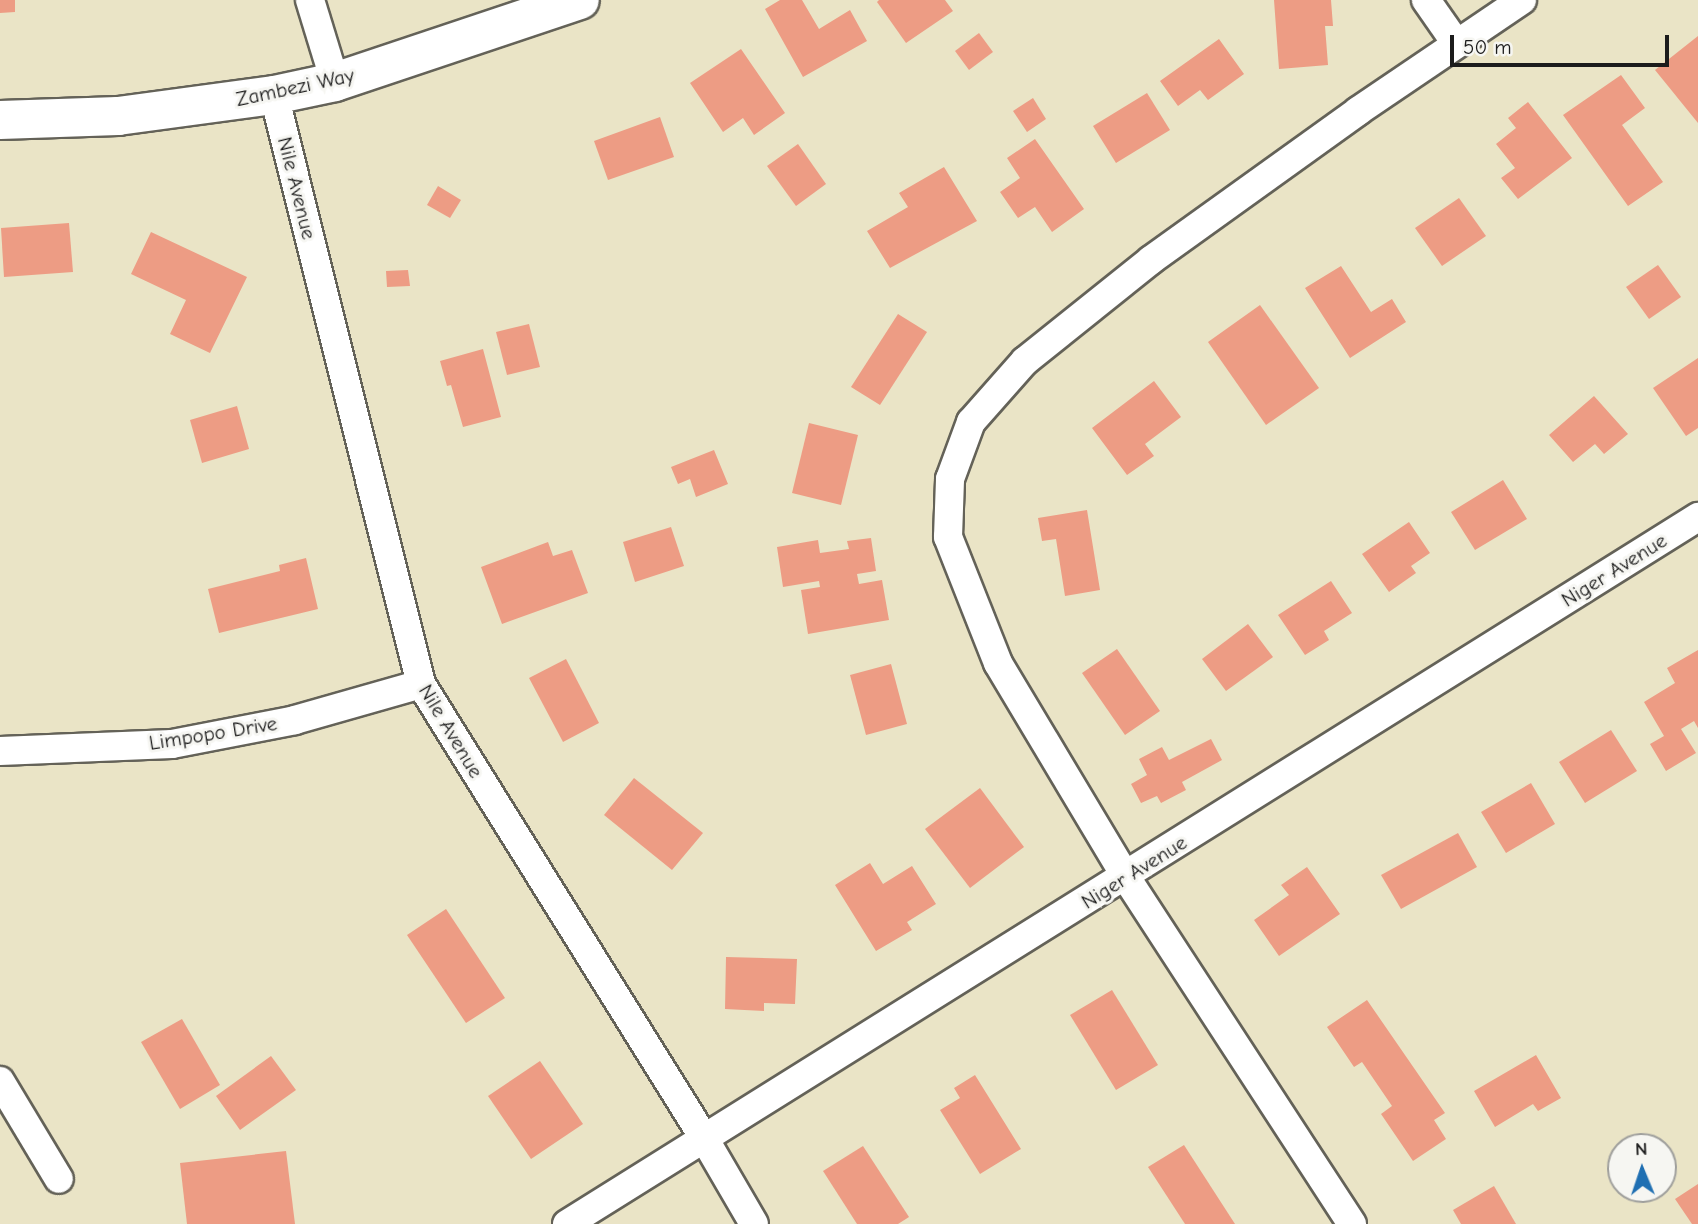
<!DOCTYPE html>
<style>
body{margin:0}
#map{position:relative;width:1698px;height:1224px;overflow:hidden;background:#eae4c6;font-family:"Comic Neue",sans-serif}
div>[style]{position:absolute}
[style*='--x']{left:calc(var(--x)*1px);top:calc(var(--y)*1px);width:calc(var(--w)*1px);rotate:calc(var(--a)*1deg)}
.building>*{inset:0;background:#ed9c84}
.roads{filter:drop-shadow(2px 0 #646258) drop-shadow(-2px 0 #646258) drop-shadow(0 2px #646258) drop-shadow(0 -2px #646258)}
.minor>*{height:28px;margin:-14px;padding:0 14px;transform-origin:14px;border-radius:14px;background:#fff}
.secondary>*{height:38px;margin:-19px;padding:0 19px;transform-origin:19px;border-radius:19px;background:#fff}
span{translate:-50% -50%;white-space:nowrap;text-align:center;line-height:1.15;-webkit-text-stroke:6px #f6f6f2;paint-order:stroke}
.street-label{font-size:21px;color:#1c1c1c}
.north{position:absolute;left:1607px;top:1133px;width:70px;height:70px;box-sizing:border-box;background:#f6f6f2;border:2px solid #9f9f9c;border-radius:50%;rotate:358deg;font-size:19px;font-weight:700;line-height:28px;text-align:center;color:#1c1c1c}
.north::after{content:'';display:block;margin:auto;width:24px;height:32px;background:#1f6fb2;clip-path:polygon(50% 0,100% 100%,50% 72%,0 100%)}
.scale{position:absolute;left:1450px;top:35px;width:219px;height:32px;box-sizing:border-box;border:4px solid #1c1c1c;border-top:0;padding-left:9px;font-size:21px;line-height:24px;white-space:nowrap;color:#1c1c1c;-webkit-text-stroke:5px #f6f6f2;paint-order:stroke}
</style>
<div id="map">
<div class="building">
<i style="clip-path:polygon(0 0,15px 0,15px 12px,0 13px)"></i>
<i style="clip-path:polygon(780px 0,802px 0,819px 29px,850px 10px,867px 41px,803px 77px,765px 9px)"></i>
<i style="clip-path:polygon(879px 0,945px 0,953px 11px,906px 43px,877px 2px)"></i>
<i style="clip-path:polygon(1274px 0,1331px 0,1333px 26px,1325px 26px,1328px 65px,1279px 69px)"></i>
<i style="clip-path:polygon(979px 33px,993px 52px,969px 70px,955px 51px)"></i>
<i style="clip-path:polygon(1698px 36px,1698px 123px,1655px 70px)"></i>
<i style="clip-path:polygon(1219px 39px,1244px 74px,1208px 100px,1200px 90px,1178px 106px,1160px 81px)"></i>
<i style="clip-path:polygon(741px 49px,785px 113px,754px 135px,743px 118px,723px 132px,690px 83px)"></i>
<i style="clip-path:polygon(1621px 75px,1645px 108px,1622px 125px,1663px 182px,1628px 206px,1563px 115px)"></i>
<i style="clip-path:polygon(1147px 93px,1170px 130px,1116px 163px,1093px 126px)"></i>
<i style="clip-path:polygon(1033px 98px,1046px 119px,1027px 132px,1013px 111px)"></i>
<i style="clip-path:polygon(1528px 102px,1572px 158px,1518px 199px,1501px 178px,1515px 168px,1496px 144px,1516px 128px,1508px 118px)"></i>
<i style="clip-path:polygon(660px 117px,674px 157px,608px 180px,594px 141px)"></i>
<i style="clip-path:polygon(1035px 139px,1084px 209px,1052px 232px,1035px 207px,1018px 218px,1000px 192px,1020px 178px,1007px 158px)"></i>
<i style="clip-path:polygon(798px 144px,826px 184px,796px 206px,767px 166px)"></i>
<i style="clip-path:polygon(944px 167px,977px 221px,890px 268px,867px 231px,908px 207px,899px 193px)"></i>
<i style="clip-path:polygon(438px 186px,461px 200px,450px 218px,427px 205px)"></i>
<i style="clip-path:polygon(1459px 198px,1486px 236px,1442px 266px,1415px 228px)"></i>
<i style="clip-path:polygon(69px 223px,73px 272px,4px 277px,1px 228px)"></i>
<i style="clip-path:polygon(151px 232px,247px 277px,210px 353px,170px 334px,186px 300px,131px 274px)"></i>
<i style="clip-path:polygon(1658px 265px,1681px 297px,1649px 319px,1626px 287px)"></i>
<i style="clip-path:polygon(1341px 266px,1371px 312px,1392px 299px,1406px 322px,1350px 358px,1305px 288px)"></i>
<i style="clip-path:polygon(408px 270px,410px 286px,387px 287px,386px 271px)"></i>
<i style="clip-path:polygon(1260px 305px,1319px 388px,1266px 425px,1208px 342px)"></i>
<i style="clip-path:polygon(898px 314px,927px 332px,880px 405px,851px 387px)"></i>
<i style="clip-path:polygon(529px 324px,540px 367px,507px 375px,496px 332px)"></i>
<i style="clip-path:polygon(483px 349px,501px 417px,463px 427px,451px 385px,447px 386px,440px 361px)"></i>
<i style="clip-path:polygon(1698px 358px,1698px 428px,1686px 436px,1653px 388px)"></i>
<i style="clip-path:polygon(1154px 381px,1181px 417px,1145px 444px,1154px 456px,1127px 475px,1092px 428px)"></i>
<i style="clip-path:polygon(1594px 396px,1628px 434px,1604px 454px,1595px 444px,1573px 462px,1549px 435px)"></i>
<i style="clip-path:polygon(237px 406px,249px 449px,202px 463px,190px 420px)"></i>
<i style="clip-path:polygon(809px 423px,858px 435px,841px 505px,792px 493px)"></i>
<i style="clip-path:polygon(714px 450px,728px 484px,696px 497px,690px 479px,678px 484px,671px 467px)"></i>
<i style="clip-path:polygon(1503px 480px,1527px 519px,1475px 550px,1451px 512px)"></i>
<i style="clip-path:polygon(1087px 510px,1100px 590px,1065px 596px,1056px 539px,1042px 541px,1038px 518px)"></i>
<i style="clip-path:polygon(1409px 522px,1430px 553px,1411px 566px,1416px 573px,1389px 592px,1362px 554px)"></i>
<i style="clip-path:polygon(671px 527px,684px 566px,635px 582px,623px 542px)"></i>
<i style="clip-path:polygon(871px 538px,876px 571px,857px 574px,859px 584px,882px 580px,889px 620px,808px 634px,801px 590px,820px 587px,819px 581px,783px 587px,777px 547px,818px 540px,820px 553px,849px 549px,847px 541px)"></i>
<i style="clip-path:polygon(548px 542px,553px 556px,572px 550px,588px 593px,502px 624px,481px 567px)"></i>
<i style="clip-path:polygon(306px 558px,318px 609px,219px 633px,208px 589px,280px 571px,279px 565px)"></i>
<i style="clip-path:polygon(1331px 581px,1352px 613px,1324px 631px,1329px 640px,1305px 655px,1278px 615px)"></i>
<i style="clip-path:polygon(1248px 624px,1273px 657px,1226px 691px,1202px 659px)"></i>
<i style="clip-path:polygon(1117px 649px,1160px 711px,1125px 735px,1082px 673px)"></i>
<i style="clip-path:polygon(1698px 650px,1698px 728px,1694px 721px,1681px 729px,1696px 753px,1666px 771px,1650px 744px,1664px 736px,1644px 702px,1675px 683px,1667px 668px)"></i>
<i style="clip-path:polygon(566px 659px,599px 723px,563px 742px,529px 678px)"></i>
<i style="clip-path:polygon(891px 664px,907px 724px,866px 735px,850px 675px)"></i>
<i style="clip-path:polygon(1611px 730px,1637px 771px,1585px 803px,1559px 762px)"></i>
<i style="clip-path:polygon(1211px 739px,1222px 760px,1182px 782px,1186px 790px,1161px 803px,1157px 796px,1141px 803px,1131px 784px,1147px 775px,1139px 759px,1162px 747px,1169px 760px)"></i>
<i style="clip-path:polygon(634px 778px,703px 833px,672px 870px,604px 815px)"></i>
<i style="clip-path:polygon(1531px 783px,1555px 824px,1506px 853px,1481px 812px)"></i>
<i style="clip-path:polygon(980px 788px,1024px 847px,970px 888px,925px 829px)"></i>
<i style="clip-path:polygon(1458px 833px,1477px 867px,1401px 909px,1381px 875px)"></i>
<i style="clip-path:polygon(870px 863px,883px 884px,912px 866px,936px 904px,907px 922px,912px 930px,876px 951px,835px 885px)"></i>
<i style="clip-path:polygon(1307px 867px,1340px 914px,1279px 956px,1254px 920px,1289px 895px,1281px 885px)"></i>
<i style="clip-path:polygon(446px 909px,505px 998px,466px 1023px,407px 935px)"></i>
<i style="clip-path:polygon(726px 957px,797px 959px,795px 1004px,764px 1003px,764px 1011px,725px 1009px)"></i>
<i style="clip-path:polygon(1112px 990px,1158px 1065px,1116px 1090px,1070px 1015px)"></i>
<i style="clip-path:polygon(1367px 1000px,1445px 1113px,1434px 1120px,1446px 1139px,1413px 1161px,1381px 1114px,1392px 1106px,1362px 1062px,1354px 1067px,1327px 1027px)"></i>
<i style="clip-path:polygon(182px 1019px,220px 1085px,180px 1109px,141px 1042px)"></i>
<i style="clip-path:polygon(1536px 1055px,1561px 1098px,1538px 1111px,1533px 1104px,1495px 1127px,1474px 1091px)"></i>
<i style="clip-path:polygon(271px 1056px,296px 1090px,240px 1130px,216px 1096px)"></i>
<i style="clip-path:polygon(540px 1061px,583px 1124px,531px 1159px,488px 1096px)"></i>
<i style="clip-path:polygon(975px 1075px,1021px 1149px,980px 1174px,940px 1110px,960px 1098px,954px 1088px)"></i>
<i style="clip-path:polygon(1184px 1145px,1235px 1224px,1185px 1224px,1148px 1167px)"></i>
<i style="clip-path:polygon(863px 1146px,909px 1217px,898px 1224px,857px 1224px,823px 1171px)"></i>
<i style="clip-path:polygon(286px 1151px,295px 1224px,187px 1224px,180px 1163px)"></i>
<i style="clip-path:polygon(1698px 1184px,1698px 1224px,1692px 1224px,1675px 1199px)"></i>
<i style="clip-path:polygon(1494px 1186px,1516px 1224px,1461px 1224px,1453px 1210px)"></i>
</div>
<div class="roads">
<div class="minor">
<i style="--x:310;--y:0;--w:86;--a:73"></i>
<i style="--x:1426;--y:0;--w:52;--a:55.1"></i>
<i style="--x:274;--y:95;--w:607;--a:75.99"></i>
<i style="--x:421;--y:684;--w:535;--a:58.06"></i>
<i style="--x:704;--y:1138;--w:99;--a:59.8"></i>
<i style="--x:0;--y:751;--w:172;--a:-2.3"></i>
<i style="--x:172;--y:744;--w:125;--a:-11"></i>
<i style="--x:295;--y:720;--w:131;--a:-15.9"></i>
<i style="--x:0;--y:1081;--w:114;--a:59"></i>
<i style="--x:567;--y:1224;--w:1334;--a:-32.01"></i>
<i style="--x:1352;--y:1224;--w:414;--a:-123.1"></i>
<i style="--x:1126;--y:877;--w:249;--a:-120.9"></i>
<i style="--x:998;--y:663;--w:136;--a:-111.6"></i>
<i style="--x:948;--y:537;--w:58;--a:-88"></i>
<i style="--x:950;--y:479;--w:61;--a:-69.8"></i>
<i style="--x:971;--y:422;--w:81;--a:-48.5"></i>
<i style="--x:1025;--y:361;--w:161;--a:-38.7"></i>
<i style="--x:1151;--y:260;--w:255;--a:-35.7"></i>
<i style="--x:1358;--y:111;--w:198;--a:-34.1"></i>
</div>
<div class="secondary">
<i style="--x:0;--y:120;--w:118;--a:-1.9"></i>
<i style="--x:118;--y:116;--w:157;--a:-7.7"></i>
<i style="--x:274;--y:95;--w:62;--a:-12"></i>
<i style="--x:335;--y:82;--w:258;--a:-18.5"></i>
</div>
</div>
<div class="street-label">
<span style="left:295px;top:87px;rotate:-12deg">Zambezi Way</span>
<span style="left:297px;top:188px;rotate:76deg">Nile Avenue</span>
<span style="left:1614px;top:570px;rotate:-32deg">Niger Avenue</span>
<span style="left:451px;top:731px;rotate:59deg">Nile Avenue</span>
<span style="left:213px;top:733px;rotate:-9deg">Limpopo Drive</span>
<span style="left:1134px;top:872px;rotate:-32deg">Niger Avenue</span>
</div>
<div class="north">N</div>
<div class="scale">50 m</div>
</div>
